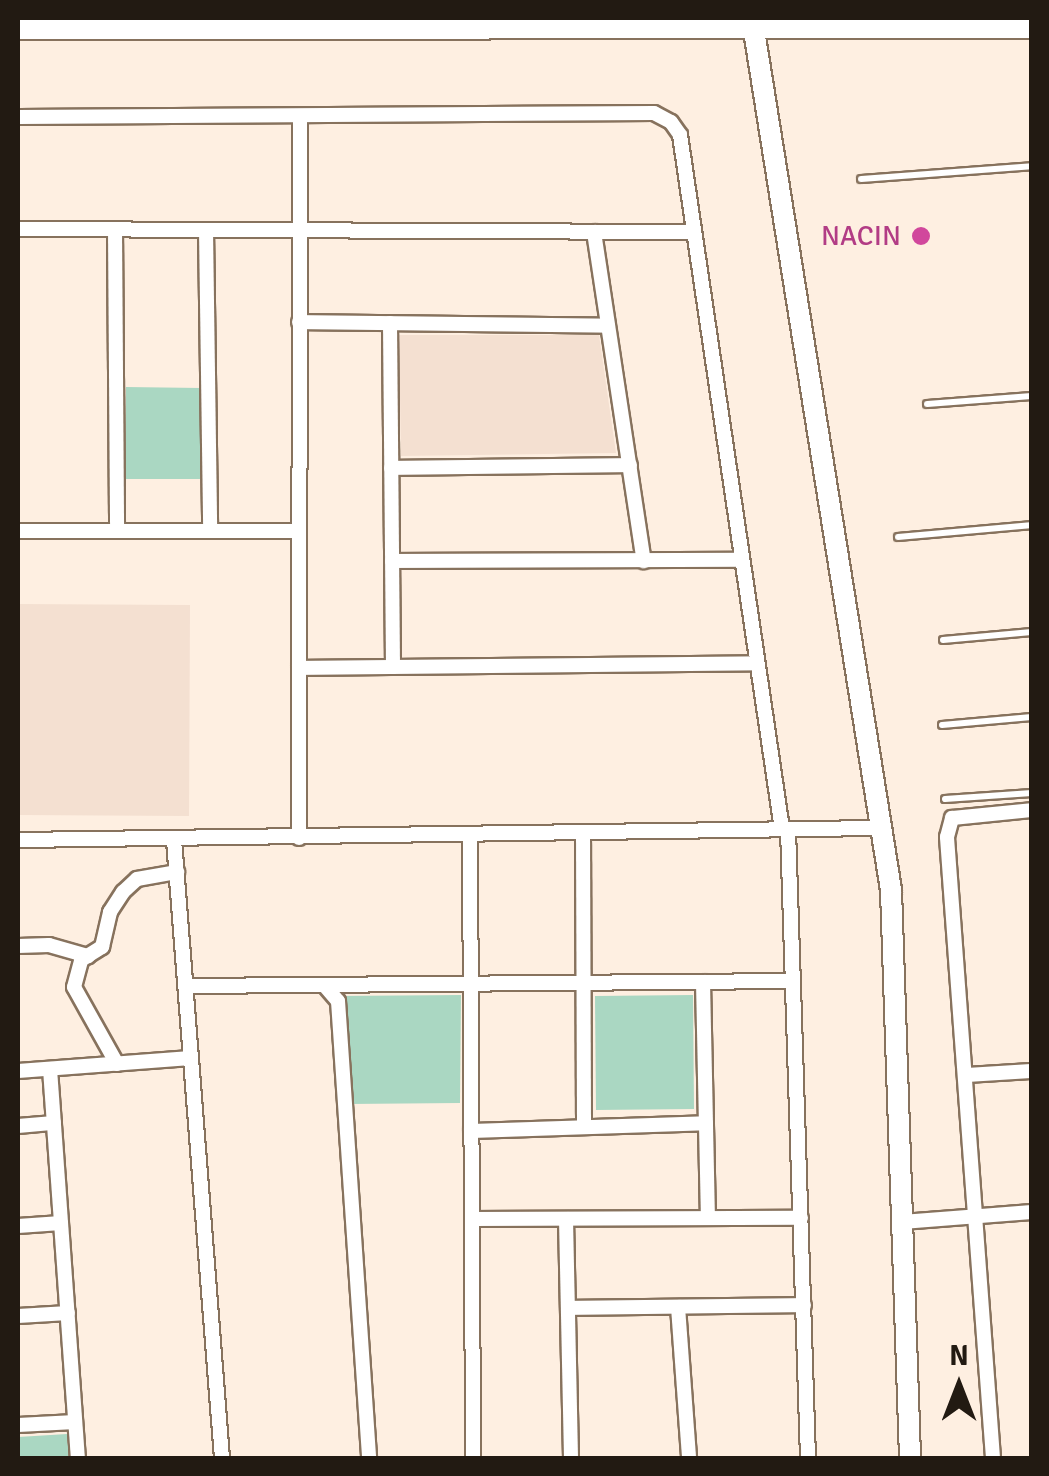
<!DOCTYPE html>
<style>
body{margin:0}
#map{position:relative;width:1049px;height:1476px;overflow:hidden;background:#feefe1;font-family:Signika,sans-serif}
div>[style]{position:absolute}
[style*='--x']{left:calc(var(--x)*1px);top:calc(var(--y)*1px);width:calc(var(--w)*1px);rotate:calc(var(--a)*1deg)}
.education>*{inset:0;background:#f4e0d1}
.green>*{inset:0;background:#aad7c2}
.roads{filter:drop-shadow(2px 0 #87725d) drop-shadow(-2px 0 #87725d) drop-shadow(0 2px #87725d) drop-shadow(0 -2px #87725d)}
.lane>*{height:6px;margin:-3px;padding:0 3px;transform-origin:3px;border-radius:3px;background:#fff}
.street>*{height:14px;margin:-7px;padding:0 7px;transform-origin:7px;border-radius:7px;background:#fff}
.secondary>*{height:20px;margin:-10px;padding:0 10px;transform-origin:10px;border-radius:10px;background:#fff}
.dots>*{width:28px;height:28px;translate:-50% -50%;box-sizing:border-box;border:5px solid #feefe1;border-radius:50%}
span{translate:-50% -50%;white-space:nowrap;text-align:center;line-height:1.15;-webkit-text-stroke:9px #feefe1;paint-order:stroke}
.hotel-label{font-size:28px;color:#b23c85}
.right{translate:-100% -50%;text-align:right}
.frame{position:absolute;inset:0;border:20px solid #221a12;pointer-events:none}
.north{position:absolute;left:909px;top:1336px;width:100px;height:100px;-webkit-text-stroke:8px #feefe1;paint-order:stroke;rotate:0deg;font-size:28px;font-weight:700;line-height:40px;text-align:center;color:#221a12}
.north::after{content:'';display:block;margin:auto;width:35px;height:45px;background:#221a12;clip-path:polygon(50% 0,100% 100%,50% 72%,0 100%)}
</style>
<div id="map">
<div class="education">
<i style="clip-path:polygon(399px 335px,599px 335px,616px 453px,401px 456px)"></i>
<i style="clip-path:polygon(18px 604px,190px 605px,189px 816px,18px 815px)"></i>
</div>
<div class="green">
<i style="clip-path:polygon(126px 387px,201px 388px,200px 479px,125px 479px)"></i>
<i style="clip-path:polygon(461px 995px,460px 1103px,348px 1104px,337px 996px)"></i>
<i style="clip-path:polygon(693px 995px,694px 1109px,596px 1110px,595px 996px)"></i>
<i style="clip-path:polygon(67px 1434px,69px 1458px,18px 1458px,18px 1437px)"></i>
</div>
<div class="roads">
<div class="lane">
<i style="--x:861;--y:179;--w:171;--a:-4.3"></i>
<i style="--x:927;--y:404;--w:105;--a:-4.4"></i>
<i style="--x:898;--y:537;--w:135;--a:-5.1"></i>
<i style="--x:943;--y:640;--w:89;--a:-5.1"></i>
<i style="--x:942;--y:725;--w:90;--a:-5.1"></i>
<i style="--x:945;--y:799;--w:87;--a:-3.9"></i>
</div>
<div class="street">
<i style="--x:18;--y:117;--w:636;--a:-0.36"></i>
<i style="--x:654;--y:113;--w:19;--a:28"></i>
<i style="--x:671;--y:122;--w:16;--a:55"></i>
<i style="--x:680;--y:135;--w:701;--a:81.64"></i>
<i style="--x:18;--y:229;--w:673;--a:0.26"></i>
<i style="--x:115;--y:230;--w:301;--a:89.6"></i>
<i style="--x:206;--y:230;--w:301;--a:89.2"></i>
<i style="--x:594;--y:232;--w:333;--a:81.4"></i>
<i style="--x:299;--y:322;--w:309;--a:0.7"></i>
<i style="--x:390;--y:323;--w:344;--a:89.5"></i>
<i style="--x:391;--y:468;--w:239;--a:-0.7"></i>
<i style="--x:18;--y:531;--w:281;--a:0"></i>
<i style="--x:392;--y:561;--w:349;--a:-0.2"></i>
<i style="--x:299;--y:668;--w:458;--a:-0.6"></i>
<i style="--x:788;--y:829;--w:629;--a:88.18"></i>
<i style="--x:583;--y:833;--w:294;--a:89.8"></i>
<i style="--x:470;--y:835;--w:623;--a:89.72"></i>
<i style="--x:299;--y:838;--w:721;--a:-89.92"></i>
<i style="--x:18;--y:840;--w:863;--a:-0.8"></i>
<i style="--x:174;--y:840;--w:620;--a:85.56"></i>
<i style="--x:18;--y:946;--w:31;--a:-2"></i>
<i style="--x:49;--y:945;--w:41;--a:15.8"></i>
<i style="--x:703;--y:982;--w:236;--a:88.8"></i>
<i style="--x:324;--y:985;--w:21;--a:49"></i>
<i style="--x:338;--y:1001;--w:458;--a:86.1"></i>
<i style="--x:186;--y:986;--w:607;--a:-0.47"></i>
<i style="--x:117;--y:1064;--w:88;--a:-119.2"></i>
<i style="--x:74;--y:987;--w:28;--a:-75"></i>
<i style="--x:81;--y:960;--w:25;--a:-32"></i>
<i style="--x:102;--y:947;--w:36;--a:-77"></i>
<i style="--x:110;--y:912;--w:24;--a:-57"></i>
<i style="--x:123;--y:892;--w:19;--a:-43"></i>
<i style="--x:137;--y:879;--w:41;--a:-9.9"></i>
<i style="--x:50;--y:1069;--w:390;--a:85.9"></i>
<i style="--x:18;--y:1071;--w:173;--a:-4.3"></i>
<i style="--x:966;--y:1075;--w:66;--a:-3.5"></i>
<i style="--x:18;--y:1126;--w:36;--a:-5"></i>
<i style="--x:471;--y:1131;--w:235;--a:-1.9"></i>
<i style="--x:472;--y:1219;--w:329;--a:-0.2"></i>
<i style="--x:566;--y:1219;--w:239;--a:88.8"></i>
<i style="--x:902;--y:1222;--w:130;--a:-4.4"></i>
<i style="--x:18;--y:1226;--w:43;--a:-4"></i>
<i style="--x:678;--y:1307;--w:151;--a:85.8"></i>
<i style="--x:568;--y:1308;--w:236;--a:-0.7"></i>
<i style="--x:18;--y:1316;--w:50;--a:-3.4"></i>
<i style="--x:18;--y:1425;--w:57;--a:-3"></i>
<i style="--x:993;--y:1458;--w:623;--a:-94.24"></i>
<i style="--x:947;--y:837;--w:20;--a:-75"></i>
<i style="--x:952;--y:818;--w:80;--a:-5.7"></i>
</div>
<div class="secondary">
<i style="--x:752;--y:18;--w:883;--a:80.94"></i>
<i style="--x:891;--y:890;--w:568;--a:88.08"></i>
<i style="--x:18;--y:29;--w:1014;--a:-0.06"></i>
</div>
</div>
<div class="dots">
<i style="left:921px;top:236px;background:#d1479c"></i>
</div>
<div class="hotel-label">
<span class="right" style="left:901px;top:236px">NACIN</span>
</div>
<div class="frame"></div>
<div class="north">N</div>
</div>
